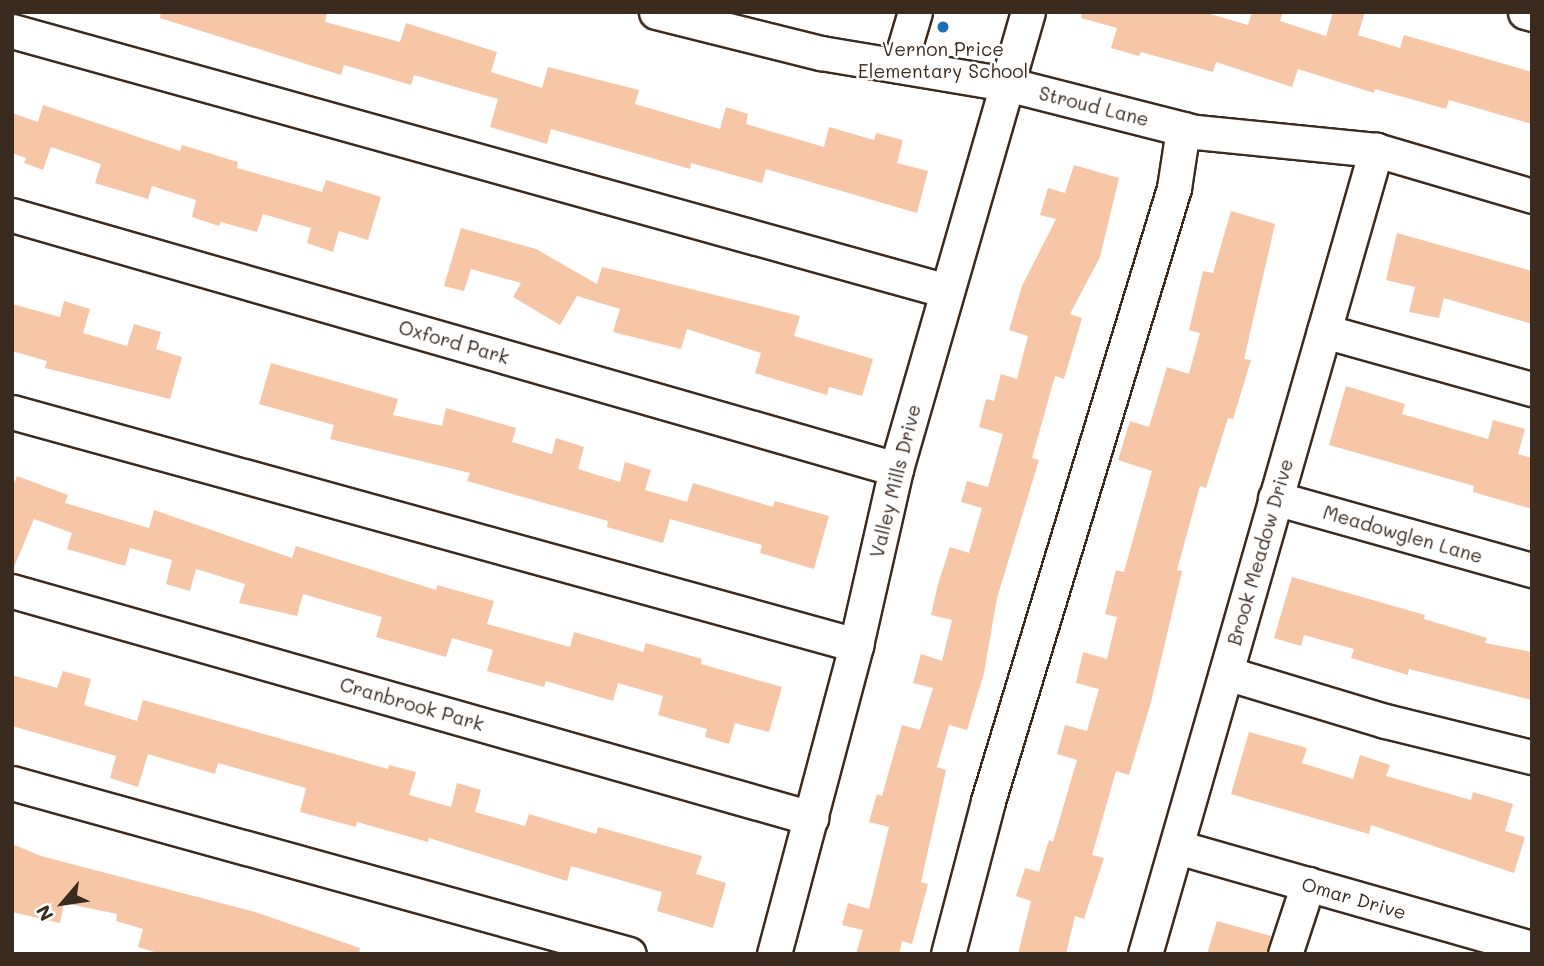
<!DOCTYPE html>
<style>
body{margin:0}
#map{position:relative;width:1544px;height:966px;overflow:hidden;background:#fff;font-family:Mali,sans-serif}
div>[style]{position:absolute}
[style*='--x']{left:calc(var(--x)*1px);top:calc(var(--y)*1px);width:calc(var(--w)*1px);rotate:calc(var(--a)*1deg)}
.building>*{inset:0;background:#f7c6a7}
.roads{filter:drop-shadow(2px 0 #3b2a1e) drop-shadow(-2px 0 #3b2a1e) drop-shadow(0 2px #3b2a1e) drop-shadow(0 -2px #3b2a1e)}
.minor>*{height:33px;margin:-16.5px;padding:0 16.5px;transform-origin:16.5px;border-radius:16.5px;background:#fff}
.dots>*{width:19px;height:19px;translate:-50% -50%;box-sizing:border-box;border:4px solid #fff;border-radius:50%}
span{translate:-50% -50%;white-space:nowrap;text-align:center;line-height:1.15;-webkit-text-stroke:5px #fff;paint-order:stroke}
.poi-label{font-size:19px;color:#3b2a1e}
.street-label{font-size:19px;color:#3b2a1e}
.frame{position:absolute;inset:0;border:14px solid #3b2a1e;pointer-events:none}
.north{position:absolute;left:28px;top:868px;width:70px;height:70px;-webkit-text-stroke:5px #fff;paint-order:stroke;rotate:241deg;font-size:19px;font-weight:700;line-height:28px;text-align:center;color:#3b2a1e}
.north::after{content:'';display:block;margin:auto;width:24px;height:32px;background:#3b2a1e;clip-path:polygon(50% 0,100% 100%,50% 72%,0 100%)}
</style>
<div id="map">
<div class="building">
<i style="clip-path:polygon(161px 12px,327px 12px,325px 22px,400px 42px,406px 23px,497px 52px,491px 72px,542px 88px,548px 67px,639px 90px,635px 104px,720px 129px,726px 107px,748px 114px,746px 124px,824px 147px,829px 127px,874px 140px,876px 133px,903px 140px,897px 163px,928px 171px,917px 213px,766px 169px,762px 183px,691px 163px,690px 169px,551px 129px,547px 144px,490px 127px,498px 99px,414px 75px,411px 85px,344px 65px,341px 75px,160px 18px)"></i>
<i style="clip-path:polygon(1082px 12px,1203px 12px,1248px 25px,1252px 12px,1283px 12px,1280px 21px,1326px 36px,1333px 12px,1365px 12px,1358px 35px,1400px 48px,1404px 35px,1532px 72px,1532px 124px,1449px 100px,1446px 109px,1375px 89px,1374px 93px,1298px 69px,1292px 87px,1216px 62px,1213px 72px,1141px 52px,1139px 56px,1111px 48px,1117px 28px,1081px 18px)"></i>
<i style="clip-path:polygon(43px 105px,180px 151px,182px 145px,238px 162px,237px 168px,322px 192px,326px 180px,381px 197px,368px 240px,339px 231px,333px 252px,307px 243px,311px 228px,263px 214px,257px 232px,221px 222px,219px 226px,192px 217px,196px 200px,152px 186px,148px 199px,95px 183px,101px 164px,51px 147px,43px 170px,24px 163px,26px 158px,12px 153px,12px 113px,38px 122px)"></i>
<i style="clip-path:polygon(1074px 165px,1119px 178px,1100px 257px,1070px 314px,1082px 318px,1064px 379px,1055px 376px,1032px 458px,1039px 460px,997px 598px,984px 673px,967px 730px,949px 725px,937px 767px,946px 770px,921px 882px,928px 884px,912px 944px,902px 941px,899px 954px,856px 954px,863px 930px,842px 925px,848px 903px,869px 909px,889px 827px,869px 822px,877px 794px,882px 796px,902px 725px,920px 730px,933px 688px,913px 683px,921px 654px,942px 661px,952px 620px,931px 615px,938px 584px,950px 547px,969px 553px,982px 508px,961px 502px,967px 481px,988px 487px,1003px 434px,979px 427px,986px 399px,994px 401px,1001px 374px,1017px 379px,1028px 336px,1009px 330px,1022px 286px,1056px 219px,1040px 215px,1048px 188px,1065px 193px)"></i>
<i style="clip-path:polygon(1231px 211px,1275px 224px,1244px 359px,1251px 360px,1233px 419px,1228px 418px,1206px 488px,1200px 486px,1177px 570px,1182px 571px,1151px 702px,1129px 775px,1116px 771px,1092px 855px,1104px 858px,1084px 919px,1075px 916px,1066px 954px,1018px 954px,1031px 901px,1016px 896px,1025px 868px,1039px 872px,1049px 840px,1053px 842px,1077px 760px,1057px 754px,1065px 725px,1087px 731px,1099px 689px,1076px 683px,1083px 652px,1107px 659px,1117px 617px,1105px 614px,1116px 570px,1124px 572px,1152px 471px,1118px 460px,1130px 421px,1149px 427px,1167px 367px,1189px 374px,1200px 333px,1189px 330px,1203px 271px,1213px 273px)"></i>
<i style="clip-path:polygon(461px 228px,536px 249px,597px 284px,602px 267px,800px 316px,794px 336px,873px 359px,862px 396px,829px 387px,827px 395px,755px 373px,761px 353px,687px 329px,681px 349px,613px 332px,620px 309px,577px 296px,560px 325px,513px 297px,521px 283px,471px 269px,464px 291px,444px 286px)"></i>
<i style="clip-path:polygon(1397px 233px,1532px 271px,1532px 324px,1444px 298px,1439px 318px,1409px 312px,1415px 287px,1386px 280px)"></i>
<i style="clip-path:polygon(64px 301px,90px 309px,83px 333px,127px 346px,134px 324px,161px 332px,156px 349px,182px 357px,170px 399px,45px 368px,47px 361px,12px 351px,12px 304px,60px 317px)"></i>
<i style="clip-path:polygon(271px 363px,398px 399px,393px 415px,442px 426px,446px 408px,516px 428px,512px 442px,552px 454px,556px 438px,584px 447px,578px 469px,620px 482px,625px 462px,651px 470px,645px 490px,687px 502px,693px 483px,773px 507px,775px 501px,829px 516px,814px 569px,760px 553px,762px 545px,670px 519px,663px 543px,607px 527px,608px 521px,467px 481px,470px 473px,330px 439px,334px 425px,259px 404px)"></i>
<i style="clip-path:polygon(1346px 386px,1405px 404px,1402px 414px,1488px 439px,1493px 420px,1525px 429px,1518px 454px,1532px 458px,1532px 509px,1473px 492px,1474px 486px,1329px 445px)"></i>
<i style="clip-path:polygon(17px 476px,68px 495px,65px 503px,149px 528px,154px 510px,292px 558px,296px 546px,436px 590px,437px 585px,494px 601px,487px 624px,570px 647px,574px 632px,643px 652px,646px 643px,702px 659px,701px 664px,782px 687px,769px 732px,735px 723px,729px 744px,705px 737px,707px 729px,658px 715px,663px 696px,618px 683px,613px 701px,546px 681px,544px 687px,487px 671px,493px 650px,452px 638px,446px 657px,376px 637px,382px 617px,303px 594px,297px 616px,239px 603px,245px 584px,196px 569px,190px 591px,166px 584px,172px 560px,130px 548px,125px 566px,67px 549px,72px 533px,34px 519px,12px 572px,12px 488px)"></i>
<i style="clip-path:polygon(1292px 577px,1425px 615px,1424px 619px,1487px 638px,1485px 643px,1532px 652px,1532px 700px,1409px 669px,1408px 675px,1351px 658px,1354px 649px,1304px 635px,1301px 646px,1274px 638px)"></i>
<i style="clip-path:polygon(63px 671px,91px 679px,84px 705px,137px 721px,143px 700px,388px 769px,389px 765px,416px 772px,409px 795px,451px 807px,457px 783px,481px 790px,475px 812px,525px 826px,529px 814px,596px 834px,598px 827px,702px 856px,696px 874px,726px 883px,713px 928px,657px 911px,662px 892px,571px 866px,567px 881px,429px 838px,428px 842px,357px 822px,356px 827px,300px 812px,306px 788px,218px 763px,215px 774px,148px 754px,138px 787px,110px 778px,116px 756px,12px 726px,12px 675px,57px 688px)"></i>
<i style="clip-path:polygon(1249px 732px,1307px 748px,1302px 763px,1353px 779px,1360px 755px,1390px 765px,1386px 776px,1471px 800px,1473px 792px,1513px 804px,1505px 831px,1525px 837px,1514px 873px,1371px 825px,1369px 834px,1231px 794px)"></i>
<i style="clip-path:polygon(12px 844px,41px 856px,255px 912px,360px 948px,359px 954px,161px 954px,138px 947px,143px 929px,116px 921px,117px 914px,64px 903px,60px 923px,12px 912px)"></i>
<i style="clip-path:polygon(1217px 921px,1271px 936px,1266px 954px,1207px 954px)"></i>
</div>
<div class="roads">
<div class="minor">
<i style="--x:656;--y:12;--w:170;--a:14"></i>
<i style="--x:821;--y:53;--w:189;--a:9.5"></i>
<i style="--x:1007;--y:84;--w:195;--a:14.3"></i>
<i style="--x:1196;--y:132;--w:181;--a:5.7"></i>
<i style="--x:1376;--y:150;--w:163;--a:16.4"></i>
<i style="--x:1525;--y:12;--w:7;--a:16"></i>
<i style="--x:12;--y:31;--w:970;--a:15.54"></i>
<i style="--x:899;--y:66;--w:56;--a:-73.5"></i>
<i style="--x:12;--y:215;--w:920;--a:16.03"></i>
<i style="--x:1324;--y:331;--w:216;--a:15.6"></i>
<i style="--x:12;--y:412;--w:876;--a:15.43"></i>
<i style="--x:1275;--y:498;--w:267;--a:15.7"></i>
<i style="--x:12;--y:591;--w:831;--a:15.86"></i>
<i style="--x:1226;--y:673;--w:166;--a:16.8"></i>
<i style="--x:1385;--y:721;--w:151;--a:13.8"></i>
<i style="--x:12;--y:783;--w:640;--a:15.49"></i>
<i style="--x:1177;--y:847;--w:369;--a:15.9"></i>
<i style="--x:774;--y:954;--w:320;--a:-75.1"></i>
<i style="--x:856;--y:645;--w:180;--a:-77.2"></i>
<i style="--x:896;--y:469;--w:476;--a:-73.9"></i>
<i style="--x:948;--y:954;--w:158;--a:-75.3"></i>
<i style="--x:988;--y:801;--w:641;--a:-73.12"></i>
<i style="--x:1174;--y:188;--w:60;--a:-81.3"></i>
<i style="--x:1145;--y:954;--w:837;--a:-73.97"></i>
<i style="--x:1285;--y:954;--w:74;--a:-71.8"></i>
</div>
</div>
<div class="dots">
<i style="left:943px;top:27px;background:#1f6fb2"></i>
</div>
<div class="poi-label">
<span style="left:943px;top:60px">Vernon Price<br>Elementary School</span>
</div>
<div class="street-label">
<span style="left:1094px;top:106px;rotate:14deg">Stroud Lane</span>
<span style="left:454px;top:342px;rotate:16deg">Oxford Park</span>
<span style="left:895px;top:481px;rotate:-76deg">Valley Mills Drive</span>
<span style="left:1403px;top:534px;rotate:16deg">Meadowglen Lane</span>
<span style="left:1260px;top:552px;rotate:-74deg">Brook Meadow Drive</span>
<span style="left:412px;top:704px;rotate:16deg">Cranbrook Park</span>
<span style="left:1354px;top:898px;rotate:16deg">Omar Drive</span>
</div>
<div class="frame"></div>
<div class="north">N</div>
</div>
